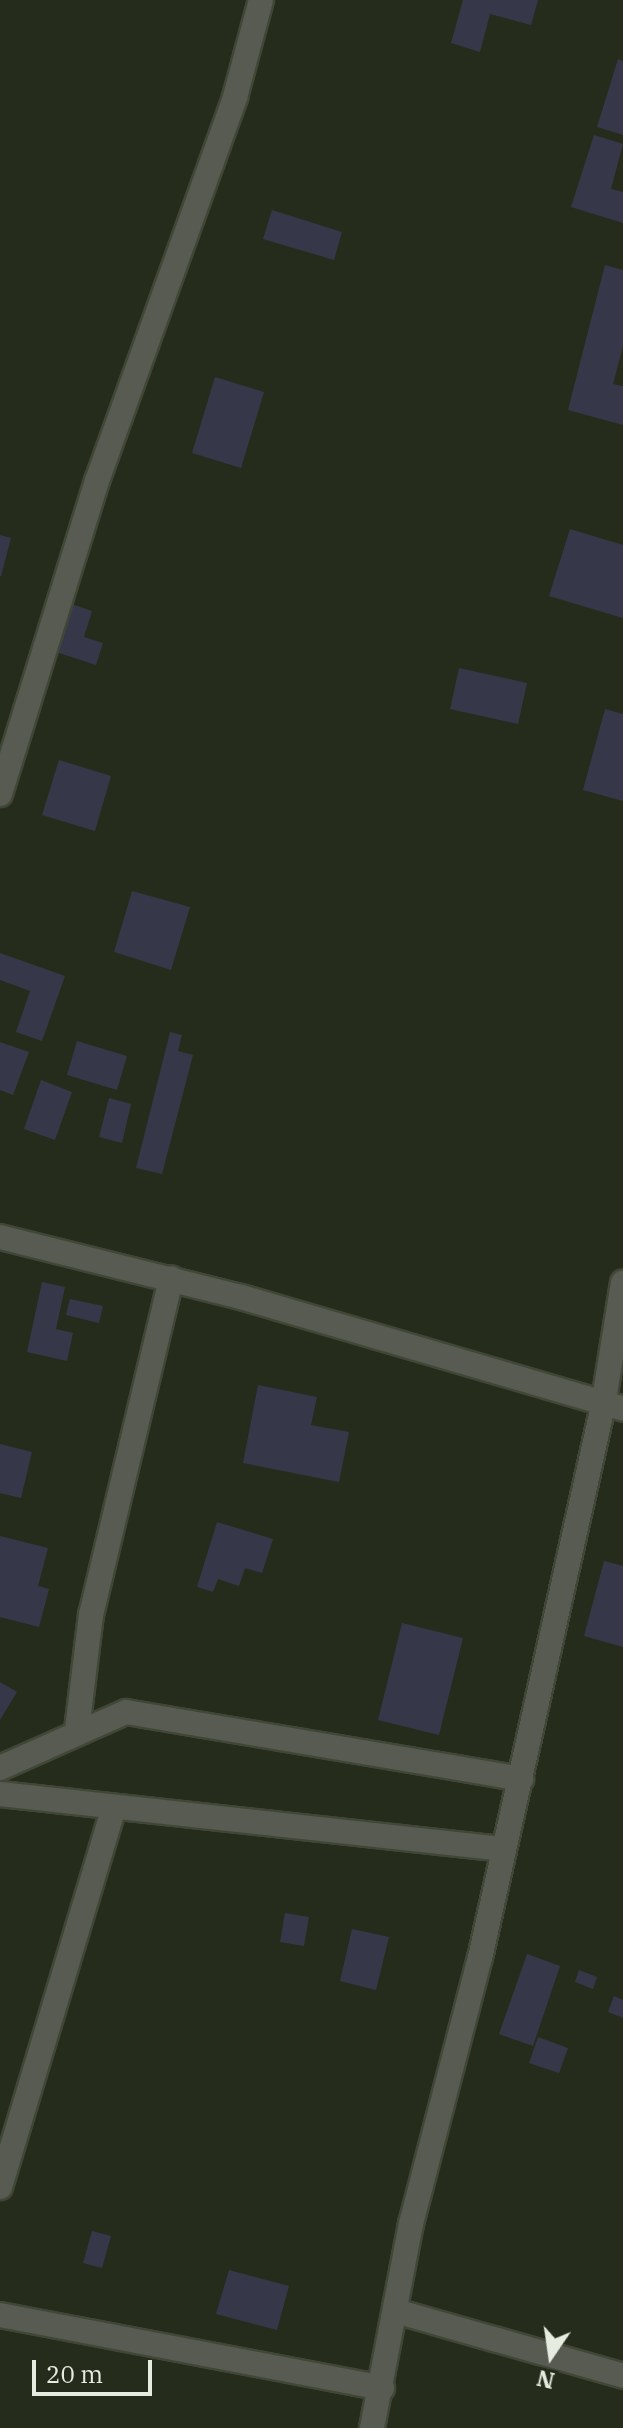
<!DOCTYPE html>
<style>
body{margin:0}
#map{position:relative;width:623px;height:2428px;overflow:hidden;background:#262c1b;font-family:"IBM Plex Serif",serif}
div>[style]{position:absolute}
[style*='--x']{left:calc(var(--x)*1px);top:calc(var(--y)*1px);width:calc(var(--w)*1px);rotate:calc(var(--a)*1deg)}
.building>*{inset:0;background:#363849}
.roads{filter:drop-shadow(2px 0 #414737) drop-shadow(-2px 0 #414737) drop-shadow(0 2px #414737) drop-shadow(0 -2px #414737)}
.minor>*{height:24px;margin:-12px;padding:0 12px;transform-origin:12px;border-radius:12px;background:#575b52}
span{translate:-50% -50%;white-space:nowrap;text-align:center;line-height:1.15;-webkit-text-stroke:6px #262c1b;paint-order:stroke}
.north{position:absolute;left:511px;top:2316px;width:80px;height:80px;-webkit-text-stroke:6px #262c1b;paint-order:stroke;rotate:193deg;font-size:22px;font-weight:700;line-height:32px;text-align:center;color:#e7ece1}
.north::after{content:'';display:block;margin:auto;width:28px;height:36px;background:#e7ece1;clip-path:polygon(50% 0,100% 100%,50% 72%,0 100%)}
.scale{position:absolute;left:32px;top:2360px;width:120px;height:36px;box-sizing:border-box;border:4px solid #e7ece1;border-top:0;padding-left:10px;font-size:24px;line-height:28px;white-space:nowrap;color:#e7ece1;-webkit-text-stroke:6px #262c1b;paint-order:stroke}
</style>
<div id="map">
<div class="building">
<i style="clip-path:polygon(463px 0,538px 0,531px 25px,490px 14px,480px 52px,451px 43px)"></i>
<i style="clip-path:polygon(618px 59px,623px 61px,623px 135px,597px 127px)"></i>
<i style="clip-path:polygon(594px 135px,623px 144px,611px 189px,623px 192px,623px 223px,571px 207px)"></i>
<i style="clip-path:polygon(272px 210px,342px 232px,334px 260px,263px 239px)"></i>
<i style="clip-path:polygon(605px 265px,623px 270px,623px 346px,613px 384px,623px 386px,623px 425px,568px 410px)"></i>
<i style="clip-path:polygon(215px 377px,264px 392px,241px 468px,192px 453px)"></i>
<i style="clip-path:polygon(570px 529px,623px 545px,623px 618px,549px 596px)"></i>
<i style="clip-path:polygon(0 535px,11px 538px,1px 576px,0 576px)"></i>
<i style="clip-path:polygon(68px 603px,92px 611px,84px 637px,103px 643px,96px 665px,53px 651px)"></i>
<i style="clip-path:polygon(459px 668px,527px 683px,518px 724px,450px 709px)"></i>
<i style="clip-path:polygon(605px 709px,623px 714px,623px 801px,583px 790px)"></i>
<i style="clip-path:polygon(59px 760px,111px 776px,95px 831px,42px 815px)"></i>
<i style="clip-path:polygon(132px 891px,190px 907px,171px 970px,114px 952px)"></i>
<i style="clip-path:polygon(0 953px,65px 976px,42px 1041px,16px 1032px,30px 991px,0 980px)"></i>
<i style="clip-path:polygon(170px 1032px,182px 1035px,178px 1051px,193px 1055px,162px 1174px,136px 1168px)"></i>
<i style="clip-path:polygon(77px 1041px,127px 1056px,117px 1090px,67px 1075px)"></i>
<i style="clip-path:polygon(0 1042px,29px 1052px,13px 1095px,0 1090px)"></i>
<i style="clip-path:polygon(41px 1080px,72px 1092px,55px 1140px,24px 1129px)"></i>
<i style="clip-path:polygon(109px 1098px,131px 1104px,122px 1143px,99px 1137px)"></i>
<i style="clip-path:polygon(42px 1282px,65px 1287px,56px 1329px,73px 1333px,67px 1361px,27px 1352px)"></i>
<i style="clip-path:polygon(70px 1299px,103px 1306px,99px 1323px,66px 1315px)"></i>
<i style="clip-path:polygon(258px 1385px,317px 1397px,311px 1425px,349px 1432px,339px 1482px,243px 1463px)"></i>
<i style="clip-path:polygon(0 1444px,32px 1452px,21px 1498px,0 1493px)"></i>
<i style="clip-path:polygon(217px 1522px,273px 1539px,262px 1573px,245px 1568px,239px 1586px,218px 1579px,213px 1592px,197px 1587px)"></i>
<i style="clip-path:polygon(0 1536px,48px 1548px,38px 1586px,49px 1589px,39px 1627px,0 1617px)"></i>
<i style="clip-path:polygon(604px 1561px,623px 1566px,623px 1647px,584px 1636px)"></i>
<i style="clip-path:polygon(402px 1623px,463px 1638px,439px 1735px,378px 1720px)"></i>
<i style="clip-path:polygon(0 1682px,17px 1692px,0 1720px)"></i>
<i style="clip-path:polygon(285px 1913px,309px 1917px,304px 1946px,280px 1942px)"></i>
<i style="clip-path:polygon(352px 1929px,389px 1937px,376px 1990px,340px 1981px)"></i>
<i style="clip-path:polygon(527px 1954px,560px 1966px,533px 2046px,499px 2034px)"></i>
<i style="clip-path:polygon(579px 1970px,597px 1977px,593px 1989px,575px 1982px)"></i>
<i style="clip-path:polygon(614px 1996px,623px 2000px,623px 2018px,608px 2012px)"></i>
<i style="clip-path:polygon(538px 2037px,568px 2048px,559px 2073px,529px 2063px)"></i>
<i style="clip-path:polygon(92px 2231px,111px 2236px,102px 2268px,83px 2263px)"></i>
<i style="clip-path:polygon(229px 2270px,289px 2286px,277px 2330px,216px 2314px)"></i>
</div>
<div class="roads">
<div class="minor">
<i style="--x:0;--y:794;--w:328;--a:-72.8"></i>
<i style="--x:97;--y:481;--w:408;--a:-70.2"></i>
<i style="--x:235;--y:97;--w:100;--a:-75"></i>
<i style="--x:0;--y:1237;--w:248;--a:14"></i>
<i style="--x:241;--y:1297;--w:398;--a:16.3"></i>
<i style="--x:77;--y:1730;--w:116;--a:-83.1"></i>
<i style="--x:91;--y:1615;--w:346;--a:-76.6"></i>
<i style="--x:0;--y:1768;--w:138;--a:-24"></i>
<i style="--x:126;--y:1712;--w:401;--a:9.6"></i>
<i style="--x:0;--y:1794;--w:506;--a:6.24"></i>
<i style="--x:0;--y:2187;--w:396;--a:-73.3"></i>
<i style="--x:399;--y:2312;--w:233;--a:15.9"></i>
<i style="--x:0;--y:2315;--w:389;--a:10.8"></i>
<i style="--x:372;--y:2428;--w:208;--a:-79.2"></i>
<i style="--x:411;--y:2224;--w:275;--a:-75.5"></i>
<i style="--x:480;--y:1958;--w:566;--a:-77.44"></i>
<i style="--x:603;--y:1406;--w:125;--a:-80.8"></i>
</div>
</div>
<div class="north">N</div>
<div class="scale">20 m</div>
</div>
